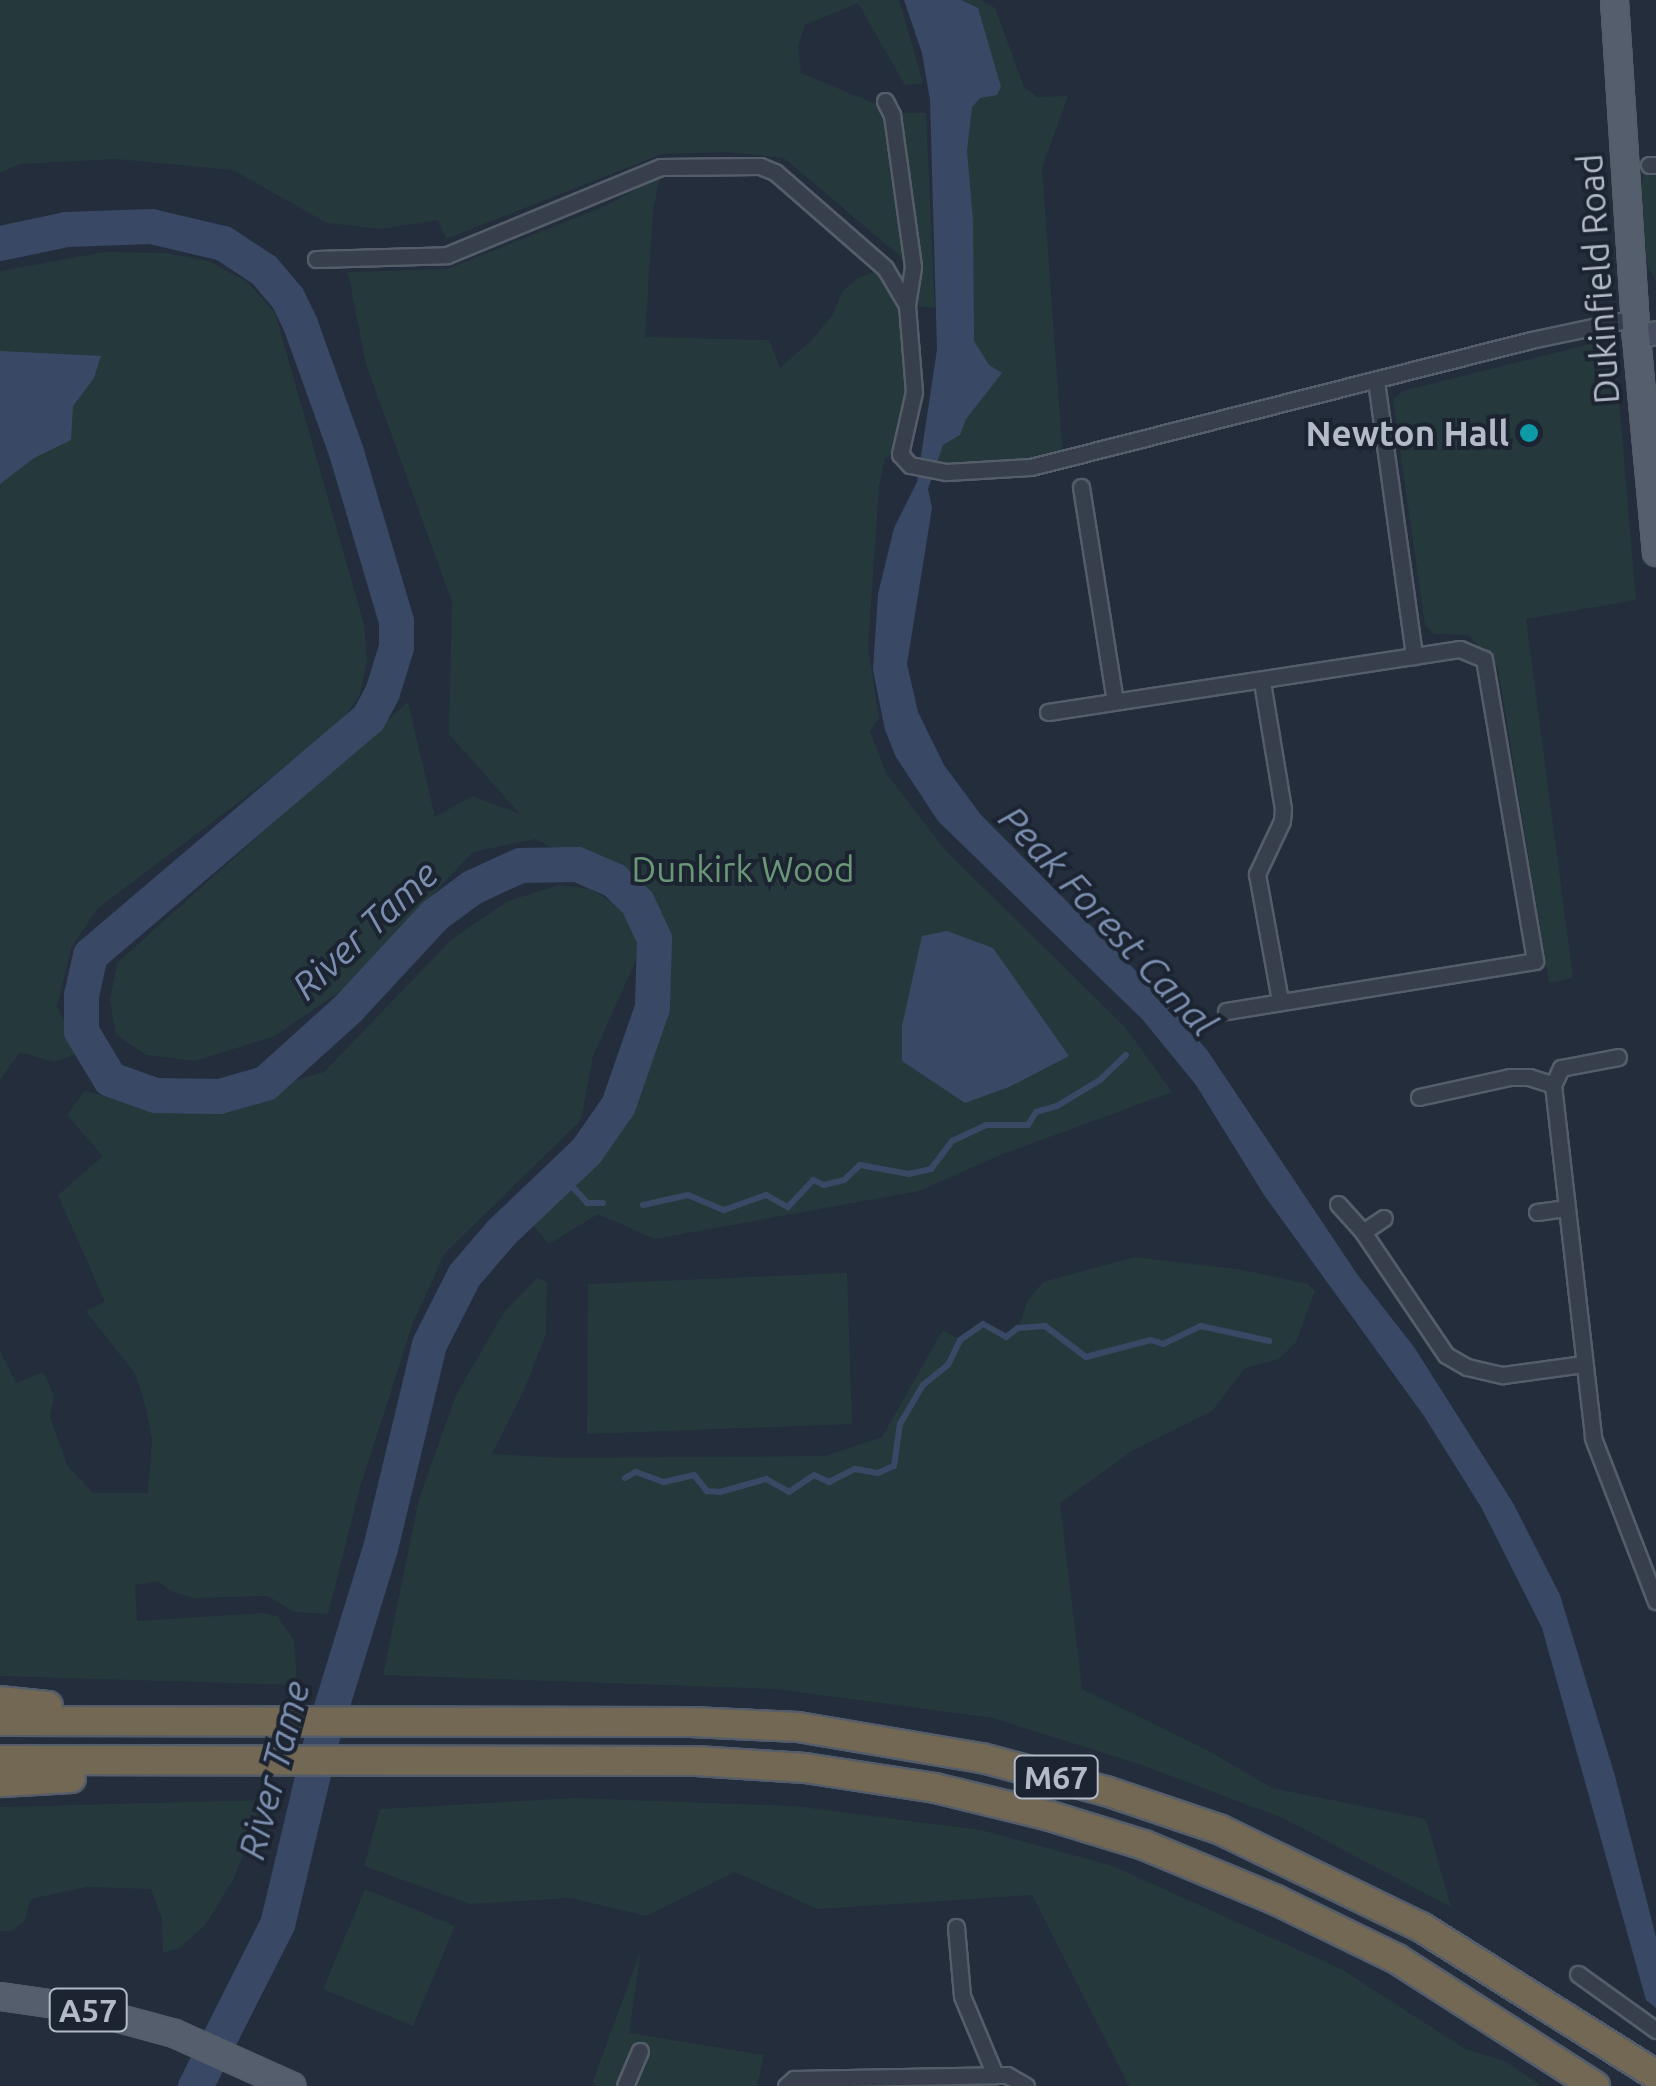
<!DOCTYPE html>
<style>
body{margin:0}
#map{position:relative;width:1656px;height:2086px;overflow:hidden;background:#232d3c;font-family:Ubuntu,sans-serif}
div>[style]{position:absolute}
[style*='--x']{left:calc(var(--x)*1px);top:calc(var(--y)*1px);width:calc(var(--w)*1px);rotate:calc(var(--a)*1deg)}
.green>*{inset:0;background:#25393d}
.water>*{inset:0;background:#394965}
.stream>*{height:6px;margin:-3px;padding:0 3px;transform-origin:3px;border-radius:3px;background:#394965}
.river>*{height:35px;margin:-17.5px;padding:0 17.5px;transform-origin:17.5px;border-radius:17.5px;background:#394965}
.roads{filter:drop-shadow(2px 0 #555d6a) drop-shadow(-2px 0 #555d6a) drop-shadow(0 2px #555d6a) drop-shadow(0 -2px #555d6a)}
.street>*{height:15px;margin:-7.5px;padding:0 7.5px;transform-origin:7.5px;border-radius:7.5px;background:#373f4c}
.secondary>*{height:22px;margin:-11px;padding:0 11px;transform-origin:11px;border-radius:11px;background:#454d5f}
.primary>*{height:25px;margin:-12.5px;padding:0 12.5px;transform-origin:12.5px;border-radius:12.5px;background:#555e6c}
.highway>*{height:28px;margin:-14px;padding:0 14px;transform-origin:14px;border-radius:14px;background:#726854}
.dots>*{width:28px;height:28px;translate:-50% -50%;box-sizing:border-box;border:5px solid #1c2431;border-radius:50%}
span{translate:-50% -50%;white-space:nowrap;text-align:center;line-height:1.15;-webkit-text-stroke:8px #1c2431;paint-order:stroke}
.shield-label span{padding:2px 8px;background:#1c2431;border:2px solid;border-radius:8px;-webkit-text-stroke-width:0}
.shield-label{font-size:32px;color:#b3bac8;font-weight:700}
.street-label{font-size:35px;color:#b3bac8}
.poi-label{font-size:35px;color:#b3bac8;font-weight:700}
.right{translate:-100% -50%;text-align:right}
.park-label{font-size:35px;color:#6a9877}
.water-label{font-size:38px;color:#7b8eaf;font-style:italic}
</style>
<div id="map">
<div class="green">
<i style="clip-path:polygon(0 0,899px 0,923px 83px,905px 85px,858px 3px,805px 25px,798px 46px,801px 73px,897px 113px,926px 113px,935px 308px,908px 305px,914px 392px,900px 454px,885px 458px,879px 487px,868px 647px,879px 718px,870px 731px,886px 773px,945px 850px,1125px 1027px,1172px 1092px,1000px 1155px,919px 1191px,655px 1239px,598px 1214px,549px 1244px,522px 1213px,586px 1151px,618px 1105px,652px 1007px,654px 938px,627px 890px,536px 839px,473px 852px,342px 990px,275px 1036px,195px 1061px,146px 1055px,116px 1035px,110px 1000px,117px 963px,408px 702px,435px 817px,472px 796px,520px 814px,449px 734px,452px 602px,366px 364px,348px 272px,447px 269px,605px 206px,660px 176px,653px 211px,645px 337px,769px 340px,780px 368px,811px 341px,833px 314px,842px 292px,858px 278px,885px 268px,906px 303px,913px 267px,784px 158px,727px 152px,662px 154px,446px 239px,438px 220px,380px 229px,327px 223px,233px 170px,116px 159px,20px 164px,0 173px)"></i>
<i style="clip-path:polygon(926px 0,980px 0,995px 8px,1024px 87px,1037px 97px,1068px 96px,1042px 168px,1063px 459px,926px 468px,955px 355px)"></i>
<i style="clip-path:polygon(1645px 169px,1656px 169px,1656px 281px,1647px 264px,1641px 185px)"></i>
<i style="clip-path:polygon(105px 252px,165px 253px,208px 261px,246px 281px,275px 313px,364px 624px,367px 660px,360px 694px,338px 727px,97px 909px,71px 948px,57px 1007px,80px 1053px,54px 1062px,20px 1052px,0 1080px,0 271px)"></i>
<i style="clip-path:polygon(1591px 344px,1610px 350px,1616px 366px,1636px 600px,1526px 619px,1573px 978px,1549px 983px,1498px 667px,1468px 635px,1434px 634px,1425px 625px,1393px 400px,1403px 391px)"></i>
<i style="clip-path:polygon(559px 885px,591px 889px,613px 903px,631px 920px,639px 953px,593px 1056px,581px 1120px,445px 1253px,414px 1320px,361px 1484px,328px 1614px,294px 1612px,268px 1596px,193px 1598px,171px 1591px,158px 1581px,135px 1585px,137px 1621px,262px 1613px,277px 1616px,294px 1640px,297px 1685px,0 1676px,0 1351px,16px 1383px,43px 1372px,54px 1396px,50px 1417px,67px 1465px,93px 1493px,148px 1493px,152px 1440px,146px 1408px,136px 1375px,86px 1311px,105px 1302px,58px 1195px,103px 1156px,67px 1115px,85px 1091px,140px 1106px,207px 1105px,324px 1072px,452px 939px,508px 901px)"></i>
<i style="clip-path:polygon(1135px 1257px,1243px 1270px,1308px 1284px,1315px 1291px,1296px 1342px,1279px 1359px,1245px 1368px,1212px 1411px,1132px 1451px,1060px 1503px,1082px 1689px,1209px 1751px,1272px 1788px,1426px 1819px,1451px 1907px,1285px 1819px,1142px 1765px,993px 1718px,776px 1689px,383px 1675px,419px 1499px,456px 1395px,505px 1311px,537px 1278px,547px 1282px,546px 1334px,525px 1388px,492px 1454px,564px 1458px,825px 1456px,882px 1437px,943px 1330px,960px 1340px,983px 1324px,1006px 1336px,1018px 1328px,1028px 1300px,1043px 1282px)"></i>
<i style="clip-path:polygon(847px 1273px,852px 1424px,587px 1434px,588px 1284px)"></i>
<i style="clip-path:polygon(574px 1798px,794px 1806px,981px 1830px,1113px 1866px,1343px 1970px,1465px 2049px,1505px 2061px,1542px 2086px,1129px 2086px,1032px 1895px,818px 1909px,735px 1872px,646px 1916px,571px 1898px,470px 1904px,364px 1866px,380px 1809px)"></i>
<i style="clip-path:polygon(265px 1800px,234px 1878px,206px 1924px,180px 1948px,163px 1953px,162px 1919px,151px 1889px,87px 1887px,30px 1899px,25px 1921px,11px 1931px,0 1931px,0 1807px)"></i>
<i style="clip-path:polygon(365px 1889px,455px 1926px,413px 2026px,323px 1989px)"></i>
<i style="clip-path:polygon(641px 1950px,629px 2033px,764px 2055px,757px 2086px,596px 2086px,593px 2081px)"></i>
</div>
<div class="water">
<i style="clip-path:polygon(904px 0,961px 0,978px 8px,1001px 87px,997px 95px,980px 98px,972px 107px,967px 151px,973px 220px,974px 341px,989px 365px,1002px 373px,966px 419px,960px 435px,943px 445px,928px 489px,932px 508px,907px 664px,918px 712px,944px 765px,981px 815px,1149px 984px,1207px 1050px,1357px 1274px,1414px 1347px,1513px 1503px,1560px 1595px,1615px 1776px,1656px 1937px,1656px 2008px,1646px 2000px,1542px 1628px,1481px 1507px,1424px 1416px,1264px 1195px,1196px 1085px,1143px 1020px,938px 821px,896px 757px,885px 730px,873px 670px,878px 594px,894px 528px,917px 482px,937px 350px,930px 100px,922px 53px)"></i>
<i style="clip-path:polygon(0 351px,101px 356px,94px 378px,73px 406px,71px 440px,34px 458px,0 484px)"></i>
<i style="clip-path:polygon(947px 931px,993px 948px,1069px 1056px,1009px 1087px,965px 1103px,902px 1061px,902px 1026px,922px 936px)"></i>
</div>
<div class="stream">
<i style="--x:562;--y:1175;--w:38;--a:48"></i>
<i style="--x:587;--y:1203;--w:16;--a:0"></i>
<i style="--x:643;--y:1205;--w:46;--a:-12.5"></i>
<i style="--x:688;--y:1195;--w:39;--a:23"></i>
<i style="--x:724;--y:1210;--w:45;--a:-19.7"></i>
<i style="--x:766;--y:1195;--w:25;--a:29"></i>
<i style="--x:788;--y:1207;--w:37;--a:-47"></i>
<i style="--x:813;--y:1180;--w:12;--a:24"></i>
<i style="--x:824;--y:1185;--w:21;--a:-14"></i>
<i style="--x:844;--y:1180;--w:22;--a:-43"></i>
<i style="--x:860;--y:1165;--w:50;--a:10.4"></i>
<i style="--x:909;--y:1174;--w:23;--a:-13"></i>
<i style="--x:931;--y:1169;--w:35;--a:-53"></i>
<i style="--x:952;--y:1141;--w:38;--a:-25"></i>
<i style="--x:987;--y:1125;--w:41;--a:0"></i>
<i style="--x:1028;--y:1125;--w:15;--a:-58"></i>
<i style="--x:1036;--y:1112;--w:22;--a:-16"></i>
<i style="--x:1057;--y:1106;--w:50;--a:-31.2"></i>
<i style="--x:1100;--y:1080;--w:36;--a:-44"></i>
<i style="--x:625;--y:1478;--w:13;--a:-29"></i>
<i style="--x:636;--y:1472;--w:30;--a:20"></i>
<i style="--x:664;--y:1482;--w:31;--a:-13"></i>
<i style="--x:694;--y:1475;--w:21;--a:51"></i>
<i style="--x:707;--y:1491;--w:13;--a:4"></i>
<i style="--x:720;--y:1492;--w:48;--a:-15.8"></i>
<i style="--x:766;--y:1479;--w:26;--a:29"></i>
<i style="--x:789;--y:1492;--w:30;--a:-34"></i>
<i style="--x:814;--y:1475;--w:17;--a:25"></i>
<i style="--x:829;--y:1482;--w:29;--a:-27"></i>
<i style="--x:855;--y:1469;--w:23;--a:10"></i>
<i style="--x:878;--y:1473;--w:17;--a:-24"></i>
<i style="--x:894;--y:1466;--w:42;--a:-81.9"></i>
<i style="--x:900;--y:1424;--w:45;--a:-59.5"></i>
<i style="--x:923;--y:1385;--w:32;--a:-39"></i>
<i style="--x:948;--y:1365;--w:28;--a:-64"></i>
<i style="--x:960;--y:1340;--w:28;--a:-35"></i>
<i style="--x:983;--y:1324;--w:26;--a:29"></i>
<i style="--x:1006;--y:1337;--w:15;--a:-37"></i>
<i style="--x:1018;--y:1328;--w:27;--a:-4"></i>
<i style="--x:1045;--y:1326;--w:51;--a:37.1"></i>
<i style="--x:1086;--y:1357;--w:67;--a:-14.7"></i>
<i style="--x:1151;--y:1340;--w:13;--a:18"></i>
<i style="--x:1163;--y:1344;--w:42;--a:-25.3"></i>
<i style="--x:1201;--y:1326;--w:70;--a:12.4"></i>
</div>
<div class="river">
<i style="--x:0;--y:243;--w:67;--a:-12"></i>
<i style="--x:66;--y:229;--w:85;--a:-2"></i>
<i style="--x:151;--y:226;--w:74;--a:13.3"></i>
<i style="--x:223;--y:243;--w:49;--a:33.4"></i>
<i style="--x:264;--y:270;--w:35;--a:50"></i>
<i style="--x:287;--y:297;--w:30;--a:64"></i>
<i style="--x:300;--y:324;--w:136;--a:70.2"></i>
<i style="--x:346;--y:452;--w:176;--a:73.5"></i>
<i style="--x:396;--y:621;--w:26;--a:90"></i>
<i style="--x:396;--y:647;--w:47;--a:107.3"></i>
<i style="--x:382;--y:692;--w:30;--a:118"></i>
<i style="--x:368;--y:718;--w:365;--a:139.6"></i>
<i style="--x:90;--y:955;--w:41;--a:102.7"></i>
<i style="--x:81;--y:995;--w:36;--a:90"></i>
<i style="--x:81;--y:1031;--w:56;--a:58.9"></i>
<i style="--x:110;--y:1079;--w:48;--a:19.6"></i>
<i style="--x:155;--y:1095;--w:64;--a:0.9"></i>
<i style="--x:219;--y:1096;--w:48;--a:-15.8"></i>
<i style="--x:265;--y:1083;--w:112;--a:-42.1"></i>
<i style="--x:348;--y:1008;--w:127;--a:-47.2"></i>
<i style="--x:434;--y:915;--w:47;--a:-36.4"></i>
<i style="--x:472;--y:887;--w:53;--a:-24.6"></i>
<i style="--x:520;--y:865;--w:57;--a:-1"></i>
<i style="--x:577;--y:864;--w:40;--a:23.4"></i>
<i style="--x:614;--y:880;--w:32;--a:44"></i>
<i style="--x:637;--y:902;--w:40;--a:65"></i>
<i style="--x:654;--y:938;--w:69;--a:91.7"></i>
<i style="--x:652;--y:1007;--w:104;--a:109.1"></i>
<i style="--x:618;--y:1105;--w:56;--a:124.8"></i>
<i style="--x:586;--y:1151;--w:117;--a:136.4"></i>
<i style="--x:501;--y:1232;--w:57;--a:130.7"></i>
<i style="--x:464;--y:1275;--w:77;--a:116.9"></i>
<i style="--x:429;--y:1344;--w:210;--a:103.5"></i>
<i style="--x:380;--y:1548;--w:201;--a:107.1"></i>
<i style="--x:321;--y:1740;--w:189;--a:103.4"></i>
<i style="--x:277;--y:1924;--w:182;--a:116.8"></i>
</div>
<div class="roads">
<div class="street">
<i style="--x:885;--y:101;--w:16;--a:63"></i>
<i style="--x:892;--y:115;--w:153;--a:82.1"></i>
<i style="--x:913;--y:267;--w:38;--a:99"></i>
<i style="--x:1649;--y:165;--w:7;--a:0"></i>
<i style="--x:316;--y:259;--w:131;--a:-1.7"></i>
<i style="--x:447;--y:255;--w:231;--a:-22.4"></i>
<i style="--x:661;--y:167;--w:99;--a:-0.6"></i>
<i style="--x:760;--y:166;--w:16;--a:22"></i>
<i style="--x:775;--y:172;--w:146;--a:41.1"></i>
<i style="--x:885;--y:268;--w:43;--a:59.3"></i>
<i style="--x:907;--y:305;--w:87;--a:85.4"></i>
<i style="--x:914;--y:392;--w:64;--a:102.7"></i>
<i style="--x:900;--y:454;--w:15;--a:48"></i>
<i style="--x:910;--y:465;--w:37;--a:11"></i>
<i style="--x:946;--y:472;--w:85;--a:-3.4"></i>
<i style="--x:1031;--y:467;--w:516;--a:-14.25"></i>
<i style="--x:1531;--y:340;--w:106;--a:-11.9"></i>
<i style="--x:1376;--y:381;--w:278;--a:82.1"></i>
<i style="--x:1081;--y:487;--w:217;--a:81"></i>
<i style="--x:1262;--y:682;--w:129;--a:80.6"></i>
<i style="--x:1283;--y:809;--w:12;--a:95"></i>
<i style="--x:1282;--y:821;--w:59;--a:115.3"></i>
<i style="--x:1257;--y:874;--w:129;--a:79.7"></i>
<i style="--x:1048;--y:712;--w:417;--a:-8.7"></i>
<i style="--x:1460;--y:649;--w:26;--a:23"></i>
<i style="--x:1484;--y:659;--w:306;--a:80.4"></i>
<i style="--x:1535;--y:961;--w:313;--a:170.8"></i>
<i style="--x:1553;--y:1085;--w:19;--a:-65"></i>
<i style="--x:1561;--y:1068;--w:58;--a:-10.9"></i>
<i style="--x:1419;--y:1097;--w:93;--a:-12.4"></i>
<i style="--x:1510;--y:1077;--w:19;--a:0"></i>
<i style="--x:1529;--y:1077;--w:25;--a:18"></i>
<i style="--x:1553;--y:1085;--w:355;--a:83.5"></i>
<i style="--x:1593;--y:1438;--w:175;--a:68.9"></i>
<i style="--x:1338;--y:1204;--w:38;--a:48"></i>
<i style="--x:1363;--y:1232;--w:148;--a:56"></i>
<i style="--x:1446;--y:1355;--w:24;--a:30"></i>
<i style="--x:1467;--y:1367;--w:37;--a:13"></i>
<i style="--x:1503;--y:1375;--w:81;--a:-7.8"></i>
<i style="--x:1537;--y:1212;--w:30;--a:-8"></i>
<i style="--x:1363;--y:1232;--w:25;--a:-34"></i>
<i style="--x:956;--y:1927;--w:69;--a:85"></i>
<i style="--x:962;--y:1996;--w:86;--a:67.3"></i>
<i style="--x:1578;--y:1974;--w:96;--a:35.7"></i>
<i style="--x:625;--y:2086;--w:38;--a:-67"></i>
<i style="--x:786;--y:2086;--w:11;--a:-41"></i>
<i style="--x:794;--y:2079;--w:201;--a:-1.1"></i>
<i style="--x:995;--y:2075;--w:12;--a:0"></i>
<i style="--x:1007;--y:2075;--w:22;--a:30"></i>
</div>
<div class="secondary">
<i style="--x:1636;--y:337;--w:20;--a:-11"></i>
</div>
<div class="primary">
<i style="--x:1614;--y:0;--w:338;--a:86.3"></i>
<i style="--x:1636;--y:337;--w:216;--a:84.7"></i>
<i style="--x:0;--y:1996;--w:83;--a:8.3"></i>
<i style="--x:82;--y:2008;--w:95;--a:15.2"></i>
<i style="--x:174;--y:2033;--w:129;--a:24.2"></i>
</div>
<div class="highway">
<i style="--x:0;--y:1701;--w:48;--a:5.9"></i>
<i style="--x:0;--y:1721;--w:691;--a:0.08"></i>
<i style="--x:691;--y:1722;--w:107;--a:2.7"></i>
<i style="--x:798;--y:1727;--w:187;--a:9.6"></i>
<i style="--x:982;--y:1758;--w:128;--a:14.9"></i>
<i style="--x:1106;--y:1791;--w:121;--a:18.7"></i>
<i style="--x:1221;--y:1830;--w:222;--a:25.9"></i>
<i style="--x:1421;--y:1927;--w:278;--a:32.2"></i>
<i style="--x:0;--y:1760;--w:696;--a:0.08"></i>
<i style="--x:696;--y:1761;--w:109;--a:3.7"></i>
<i style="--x:805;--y:1768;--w:132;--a:8.7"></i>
<i style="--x:935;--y:1788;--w:118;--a:13.7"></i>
<i style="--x:1050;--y:1816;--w:98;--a:17.1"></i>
<i style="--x:1144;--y:1845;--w:143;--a:22.6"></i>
<i style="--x:1276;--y:1900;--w:135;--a:26"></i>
<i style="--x:1397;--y:1959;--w:235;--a:32.7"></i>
<i style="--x:0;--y:1782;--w:71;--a:-3.2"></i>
</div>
</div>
<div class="dots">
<i style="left:1529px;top:433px;background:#0f9aa8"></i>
</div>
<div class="shield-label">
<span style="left:1056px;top:1777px">M67</span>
<span style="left:88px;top:2010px">A57</span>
</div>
<div class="street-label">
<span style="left:1598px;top:279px;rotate:-94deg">Dukinfield Road</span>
</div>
<div class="poi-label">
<span class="right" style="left:1509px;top:433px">Newton Hall</span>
</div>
<div class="park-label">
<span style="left:743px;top:869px">Dunkirk Wood</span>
</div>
<div class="water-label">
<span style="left:1108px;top:921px;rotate:47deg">Peak Forest Canal</span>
<span style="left:365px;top:930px;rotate:-43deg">River Tame</span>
<span style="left:274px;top:1770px;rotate:-75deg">River Tame</span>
</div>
</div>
